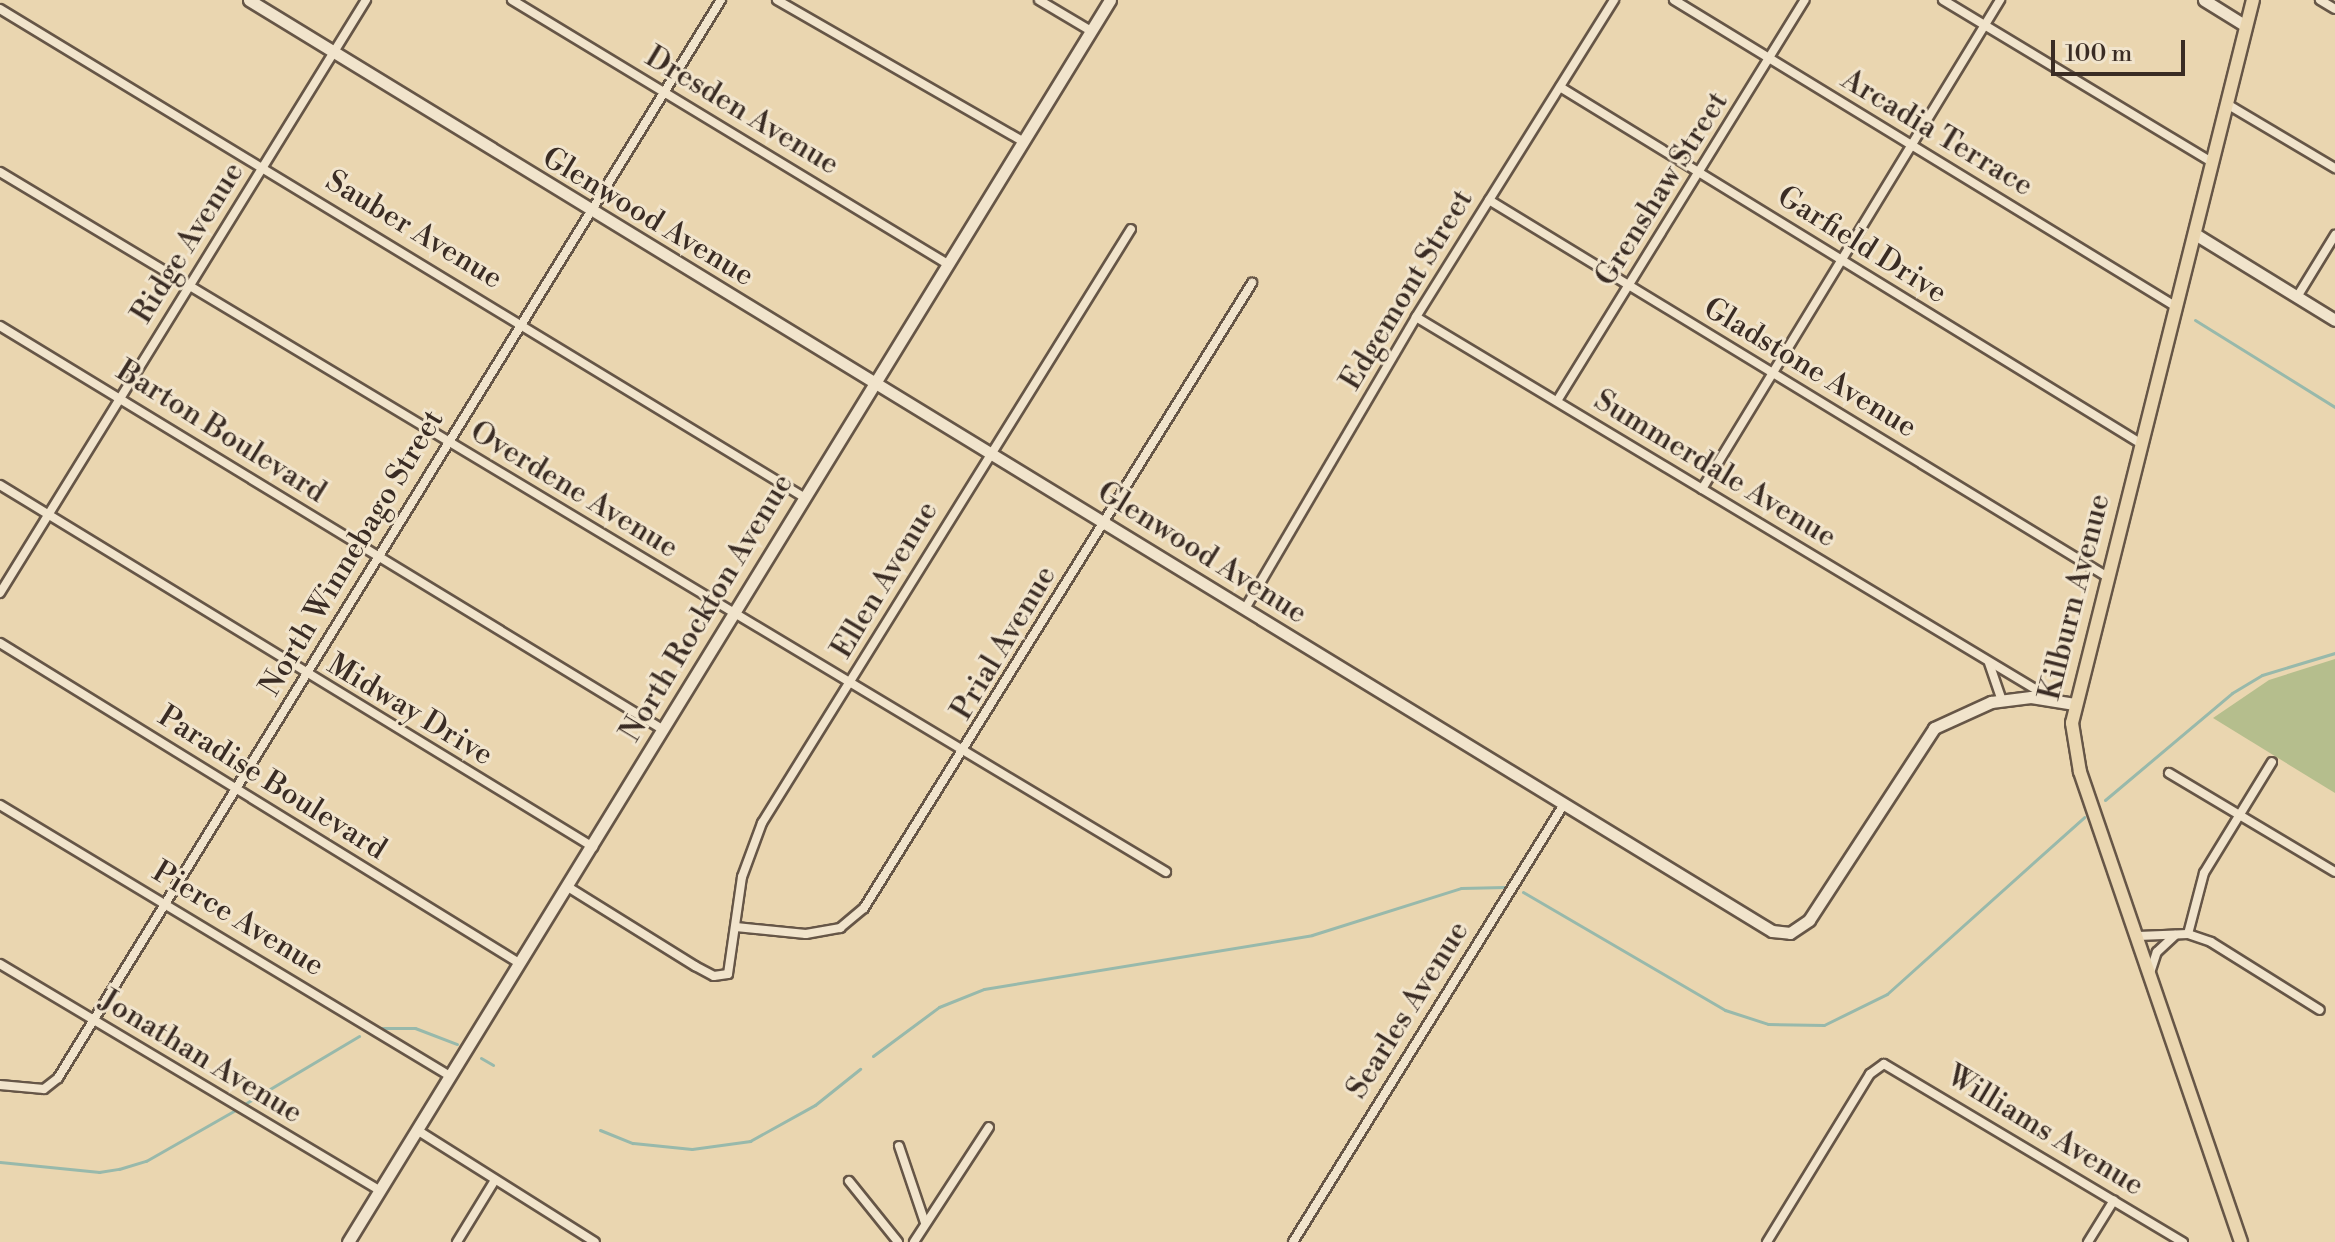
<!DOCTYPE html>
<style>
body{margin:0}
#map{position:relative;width:2335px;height:1242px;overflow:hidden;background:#ead6b0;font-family:"Libre Bodoni",serif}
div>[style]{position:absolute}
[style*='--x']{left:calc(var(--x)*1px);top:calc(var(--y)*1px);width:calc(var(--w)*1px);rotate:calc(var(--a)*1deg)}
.green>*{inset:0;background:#b5be8d}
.stream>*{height:3px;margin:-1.5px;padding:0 1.5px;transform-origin:1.5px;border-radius:1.5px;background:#98b9ab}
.roads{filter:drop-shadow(2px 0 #665647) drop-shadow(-2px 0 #665647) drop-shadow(0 2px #665647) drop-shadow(0 -2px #665647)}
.street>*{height:8px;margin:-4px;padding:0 4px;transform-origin:4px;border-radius:4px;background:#f1e4cc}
.secondary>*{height:11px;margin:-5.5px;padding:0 5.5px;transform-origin:5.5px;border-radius:5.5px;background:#f1e4cc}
.primary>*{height:12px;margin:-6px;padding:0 6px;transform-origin:6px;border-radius:6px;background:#ead6b0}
span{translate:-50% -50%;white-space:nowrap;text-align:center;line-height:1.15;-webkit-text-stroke:6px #f1e4cc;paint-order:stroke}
.street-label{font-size:30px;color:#3a2c24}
.scale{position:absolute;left:2051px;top:40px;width:134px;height:36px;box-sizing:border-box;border:4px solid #3a2c24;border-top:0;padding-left:10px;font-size:24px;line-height:28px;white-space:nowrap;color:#3a2c24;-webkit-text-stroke:6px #f1e4cc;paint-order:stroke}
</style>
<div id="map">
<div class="green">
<i style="clip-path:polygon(2335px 659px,2335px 793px,2213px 718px,2269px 680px)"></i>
</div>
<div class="stream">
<i style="--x:2195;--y:320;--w:165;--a:31.9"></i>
<i style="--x:2105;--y:800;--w:166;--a:-40.1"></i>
<i style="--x:2232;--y:693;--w:35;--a:-31"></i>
<i style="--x:2262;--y:675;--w:76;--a:-16.8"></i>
<i style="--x:1523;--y:892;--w:234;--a:30.3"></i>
<i style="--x:1725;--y:1010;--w:45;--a:18"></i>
<i style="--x:1768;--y:1024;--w:56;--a:1"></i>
<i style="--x:1824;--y:1025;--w:70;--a:-26.2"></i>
<i style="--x:1887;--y:994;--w:265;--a:-41.9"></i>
<i style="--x:380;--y:1028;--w:35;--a:0"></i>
<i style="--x:415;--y:1028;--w:45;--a:20.9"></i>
<i style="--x:873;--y:1056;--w:82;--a:-36.6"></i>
<i style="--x:939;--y:1007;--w:48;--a:-21.8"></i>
<i style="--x:984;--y:989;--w:332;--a:-9.3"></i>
<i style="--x:1312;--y:935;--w:156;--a:-17.5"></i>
<i style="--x:1461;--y:888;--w:44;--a:-1.3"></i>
<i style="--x:481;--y:1058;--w:14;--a:30"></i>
<i style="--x:243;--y:1105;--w:135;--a:-30.7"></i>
<i style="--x:600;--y:1130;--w:35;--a:22"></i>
<i style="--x:633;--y:1143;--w:59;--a:5.8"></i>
<i style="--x:692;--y:1149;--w:59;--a:-7.9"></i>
<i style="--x:750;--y:1141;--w:74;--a:-29"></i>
<i style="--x:815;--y:1105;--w:58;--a:-38.7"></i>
<i style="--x:0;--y:1162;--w:100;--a:5.8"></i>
<i style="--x:99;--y:1172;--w:20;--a:-9"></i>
<i style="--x:119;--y:1169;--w:28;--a:-17"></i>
<i style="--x:146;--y:1161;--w:105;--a:-29.7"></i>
</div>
<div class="roads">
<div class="street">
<i style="--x:512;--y:0;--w:507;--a:31.22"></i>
<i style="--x:777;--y:0;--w:283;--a:29.9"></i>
<i style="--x:1039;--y:0;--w:61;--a:30.8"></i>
<i style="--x:1674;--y:0;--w:587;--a:31.42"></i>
<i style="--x:1943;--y:0;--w:314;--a:31.1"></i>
<i style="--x:2320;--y:0;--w:17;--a:31"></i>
<i style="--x:0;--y:9;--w:938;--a:31.27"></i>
<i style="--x:1560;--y:87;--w:681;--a:31.54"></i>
<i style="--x:2227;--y:104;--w:126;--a:30.7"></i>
<i style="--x:0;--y:172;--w:1360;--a:30.98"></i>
<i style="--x:1489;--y:200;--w:723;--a:31.36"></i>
<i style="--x:2297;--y:297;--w:73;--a:-58.5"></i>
<i style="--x:1416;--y:317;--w:740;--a:31"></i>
<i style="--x:0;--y:326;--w:775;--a:31.33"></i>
<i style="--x:1557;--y:401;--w:471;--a:-58.3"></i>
<i style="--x:0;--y:485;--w:695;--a:31.4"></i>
<i style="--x:1702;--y:489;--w:573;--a:-58.64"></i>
<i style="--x:0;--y:593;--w:697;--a:-58.32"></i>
<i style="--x:1246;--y:607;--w:336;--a:-59.6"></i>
<i style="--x:1416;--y:317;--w:374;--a:-58"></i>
<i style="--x:0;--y:643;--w:610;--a:31.66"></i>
<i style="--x:1989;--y:663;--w:39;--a:71"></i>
<i style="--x:2169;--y:773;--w:193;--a:30.8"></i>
<i style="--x:0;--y:805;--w:525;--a:31.06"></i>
<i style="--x:568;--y:887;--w:150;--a:31.9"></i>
<i style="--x:695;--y:966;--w:21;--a:28"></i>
<i style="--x:714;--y:976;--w:14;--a:-8"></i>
<i style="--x:728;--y:974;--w:98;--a:-81.8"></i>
<i style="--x:742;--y:877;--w:58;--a:-69.7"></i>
<i style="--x:762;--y:823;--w:699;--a:-58.15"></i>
<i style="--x:736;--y:927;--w:70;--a:5.7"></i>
<i style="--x:806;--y:934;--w:35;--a:-10"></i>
<i style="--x:840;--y:928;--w:31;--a:-40"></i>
<i style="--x:864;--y:908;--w:736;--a:-58.17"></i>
<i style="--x:2188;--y:934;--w:63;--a:-75.3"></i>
<i style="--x:2204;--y:873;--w:130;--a:-58.5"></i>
<i style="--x:2138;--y:936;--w:50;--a:-2.3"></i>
<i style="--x:2188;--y:934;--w:24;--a:19"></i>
<i style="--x:2211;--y:942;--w:128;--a:32"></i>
<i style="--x:0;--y:964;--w:441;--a:30.8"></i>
<i style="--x:2150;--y:973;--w:22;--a:-72"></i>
<i style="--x:2157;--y:952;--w:25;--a:-43"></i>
<i style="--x:0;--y:1085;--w:44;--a:5.2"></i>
<i style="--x:44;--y:1089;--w:18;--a:-38"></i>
<i style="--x:58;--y:1078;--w:1266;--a:-58.41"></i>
<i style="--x:417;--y:1130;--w:210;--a:32.2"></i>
<i style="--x:899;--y:1146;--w:81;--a:71.3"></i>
<i style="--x:849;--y:1181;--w:78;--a:51.2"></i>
<i style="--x:457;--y:1242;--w:73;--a:-58.5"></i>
<i style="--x:914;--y:1242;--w:137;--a:-56.9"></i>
<i style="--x:1293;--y:1242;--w:515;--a:-58.25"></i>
<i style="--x:1767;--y:1242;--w:197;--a:-58.5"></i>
<i style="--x:1870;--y:1074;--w:17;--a:-36"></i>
<i style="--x:1884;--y:1064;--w:348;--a:30.8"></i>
<i style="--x:2088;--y:1242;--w:49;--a:-58.2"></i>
</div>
<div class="secondary">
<i style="--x:249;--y:0;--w:1785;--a:31.44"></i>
<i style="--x:1772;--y:931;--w:18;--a:6"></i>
<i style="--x:1790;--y:933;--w:23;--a:-34"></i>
<i style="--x:1809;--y:920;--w:229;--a:-56.9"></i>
<i style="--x:1934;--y:728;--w:63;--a:-24.5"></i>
<i style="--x:1991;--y:702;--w:40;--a:-7.1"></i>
<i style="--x:2031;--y:697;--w:44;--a:9.2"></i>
<i style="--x:2204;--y:0;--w:49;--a:31.8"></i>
<i style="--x:2195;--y:234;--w:164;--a:31.6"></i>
<i style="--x:348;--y:1242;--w:1457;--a:-58.47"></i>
</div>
<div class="primary">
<i style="--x:2241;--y:1242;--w:497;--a:-108.9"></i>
<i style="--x:2080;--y:772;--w:50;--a:-99.3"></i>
<i style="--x:2072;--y:723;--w:745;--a:-75.95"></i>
</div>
</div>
<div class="street-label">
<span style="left:742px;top:111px;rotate:31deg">Dresden Avenue</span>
<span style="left:1937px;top:133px;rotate:31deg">Arcadia Terrace</span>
<span style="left:1662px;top:189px;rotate:-58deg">Grenshaw Street</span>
<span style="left:648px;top:217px;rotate:31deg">Glenwood Avenue</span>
<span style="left:414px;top:230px;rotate:31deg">Sauber Avenue</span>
<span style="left:188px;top:243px;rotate:-58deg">Ridge Avenue</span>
<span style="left:1862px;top:245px;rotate:32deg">Garfield Drive</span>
<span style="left:1407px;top:290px;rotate:-59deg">Edgemont Street</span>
<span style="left:1810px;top:368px;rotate:31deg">Gladstone Avenue</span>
<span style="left:221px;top:432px;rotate:32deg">Barton Boulevard</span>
<span style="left:1715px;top:469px;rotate:31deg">Summerdale Avenue</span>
<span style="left:574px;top:490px;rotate:31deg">Overdene Avenue</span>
<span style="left:352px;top:553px;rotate:-59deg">North Winnebago Street</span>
<span style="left:1202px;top:553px;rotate:32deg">Glenwood Avenue</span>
<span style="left:885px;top:580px;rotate:-59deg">Ellen Avenue</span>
<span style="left:2075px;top:597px;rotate:-76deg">Kilburn Avenue</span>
<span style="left:707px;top:608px;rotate:-59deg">North Rockton Avenue</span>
<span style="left:1004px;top:643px;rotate:-59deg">Prial Avenue</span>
<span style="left:410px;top:710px;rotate:31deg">Midway Drive</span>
<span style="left:272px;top:783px;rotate:32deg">Paradise Boulevard</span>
<span style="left:238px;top:919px;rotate:31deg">Pierce Avenue</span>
<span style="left:1408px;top:1010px;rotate:-58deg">Searles Avenue</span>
<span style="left:201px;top:1057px;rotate:31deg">Jonathan Avenue</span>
<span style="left:2045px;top:1131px;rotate:31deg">Williams Avenue</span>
</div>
<div class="scale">100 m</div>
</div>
